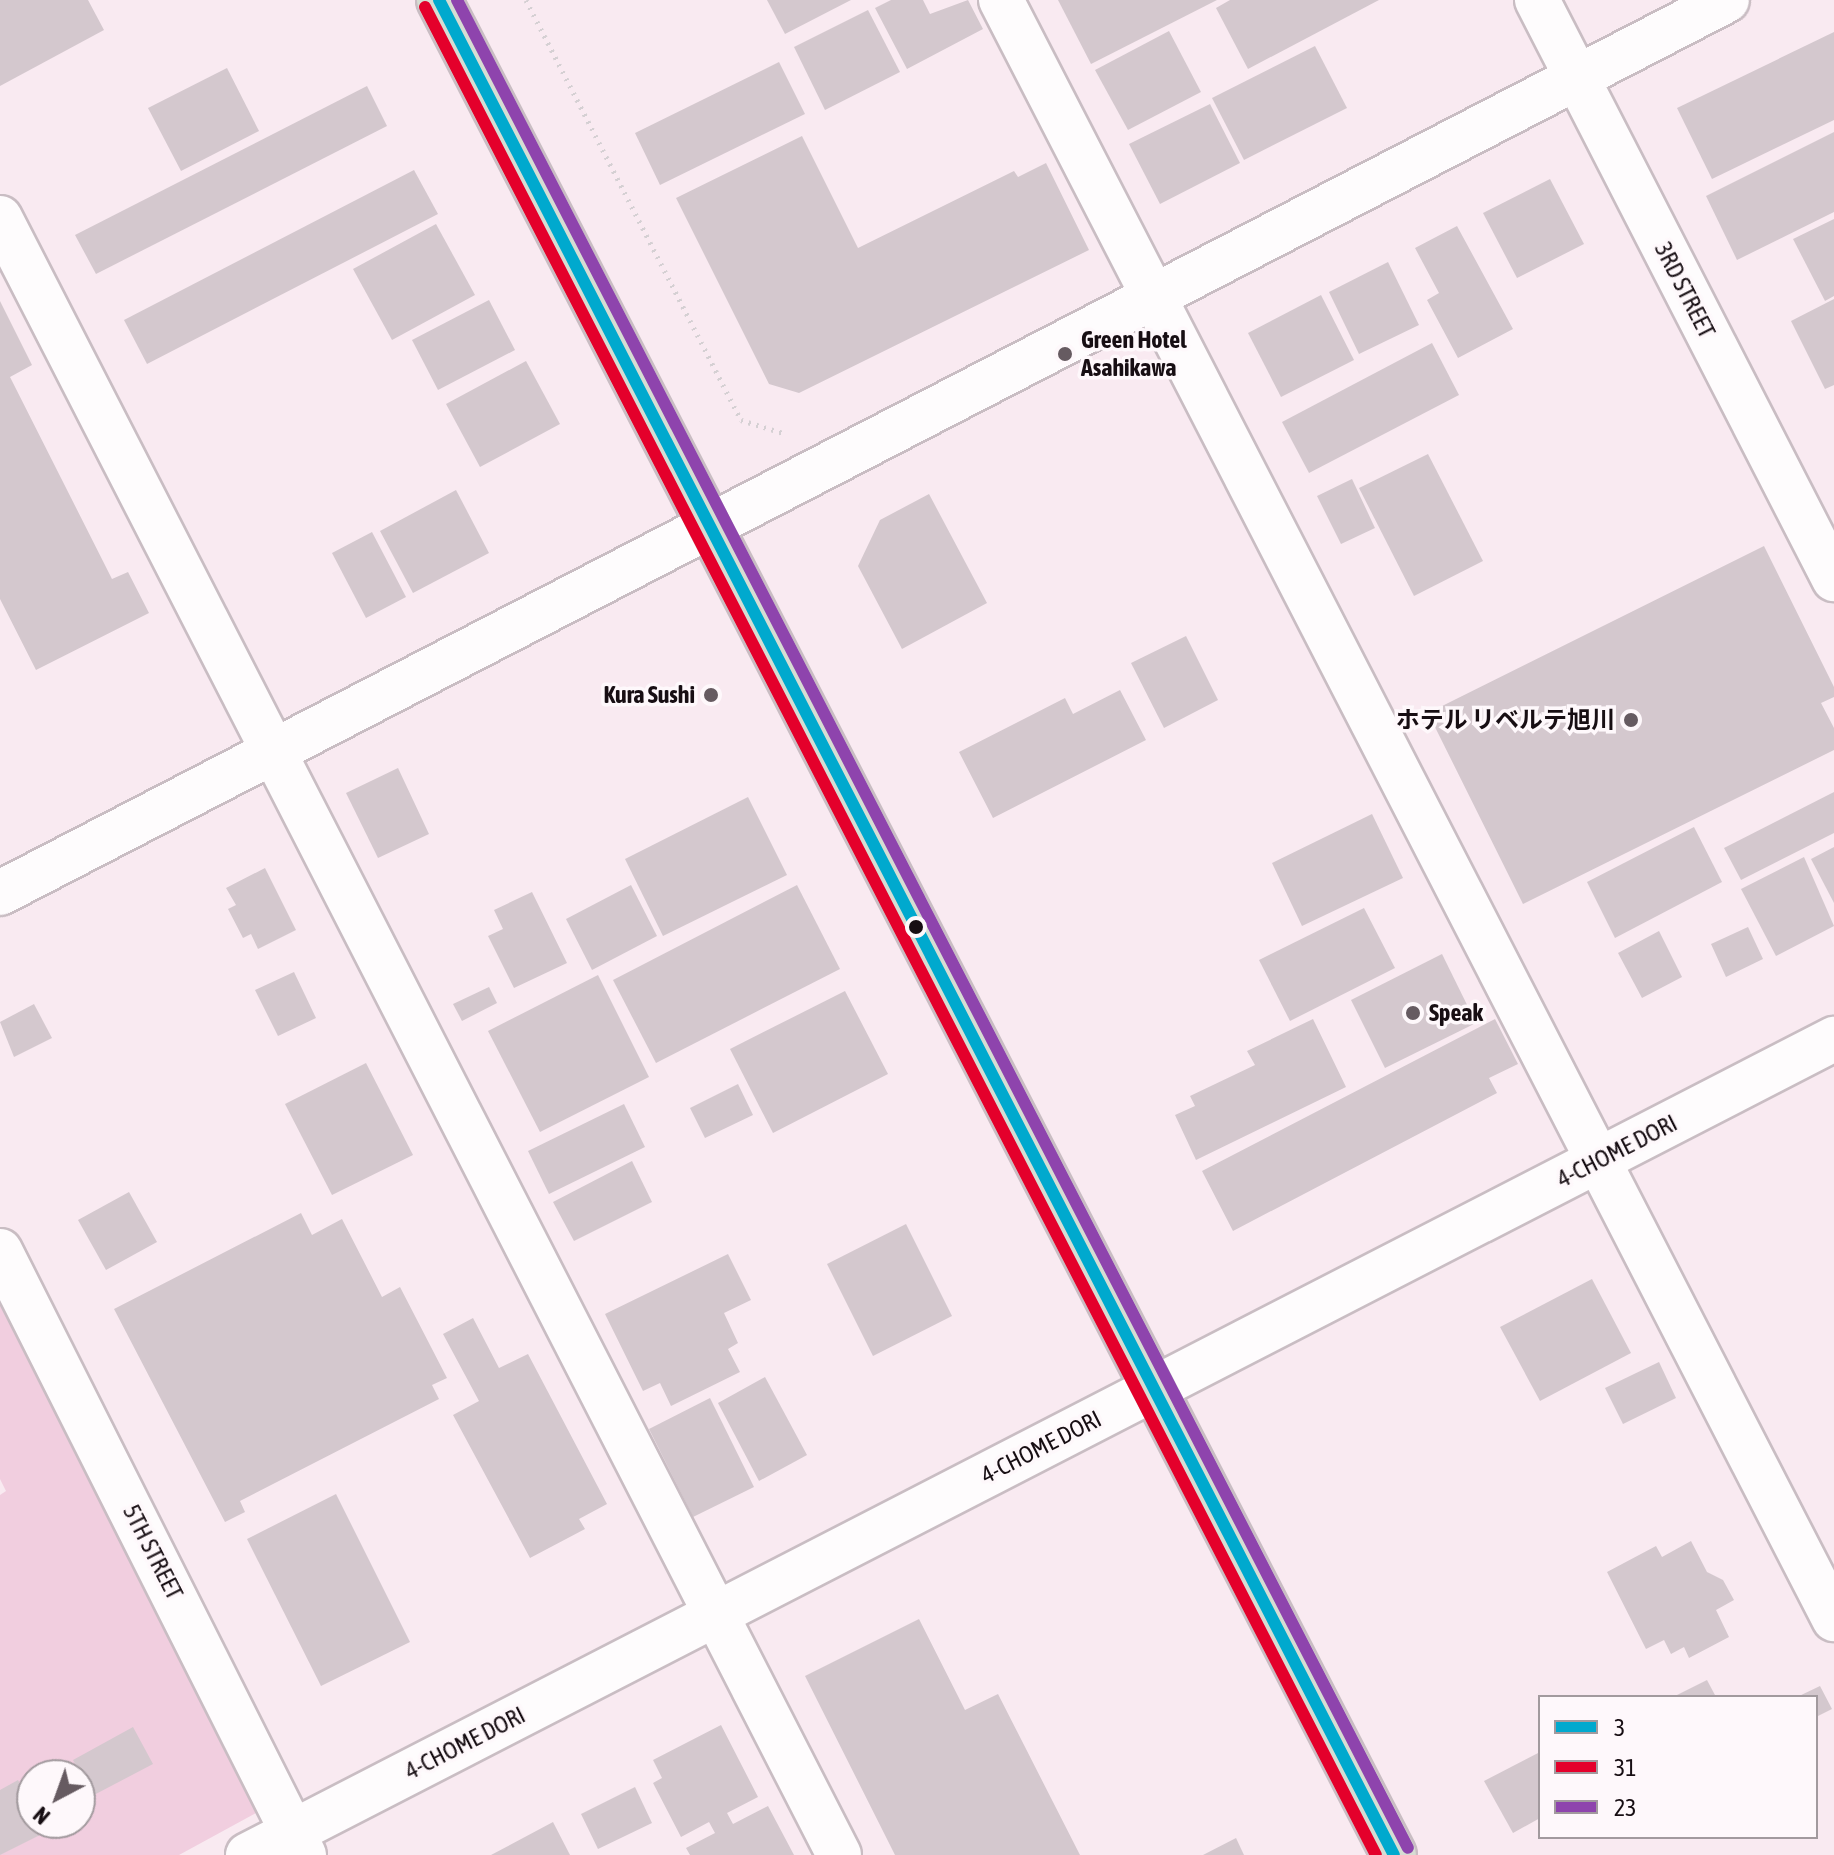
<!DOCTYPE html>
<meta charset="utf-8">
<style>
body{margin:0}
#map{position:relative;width:1834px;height:1855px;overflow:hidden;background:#f9eaf1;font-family:"Asap Condensed","Noto Sans JP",sans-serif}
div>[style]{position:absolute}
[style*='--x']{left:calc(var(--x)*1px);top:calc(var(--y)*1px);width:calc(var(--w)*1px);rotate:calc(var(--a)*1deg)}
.green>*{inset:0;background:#f1cedf}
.building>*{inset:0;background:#d4c8ce}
.path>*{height:5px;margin-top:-2.5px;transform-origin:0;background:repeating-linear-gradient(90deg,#d5d0d3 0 2px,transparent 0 8px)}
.roads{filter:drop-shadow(2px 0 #c9bdc3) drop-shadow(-2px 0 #c9bdc3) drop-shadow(0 2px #c9bdc3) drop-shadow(0 -2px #c9bdc3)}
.minor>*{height:44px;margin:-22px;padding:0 22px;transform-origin:22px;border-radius:22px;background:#fefcfd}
.tertiary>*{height:44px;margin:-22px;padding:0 22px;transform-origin:22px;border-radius:22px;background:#fefcfd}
.trunk>*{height:44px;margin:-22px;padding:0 22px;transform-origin:22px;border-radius:22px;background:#d6ddd3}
.bus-1>*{height:12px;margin:-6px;padding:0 6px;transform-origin:6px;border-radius:6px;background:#00a9ce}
.bus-2>*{height:12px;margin:-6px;padding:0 6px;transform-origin:6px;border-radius:6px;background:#e4002b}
.bus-3>*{height:12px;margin:-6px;padding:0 6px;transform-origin:6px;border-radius:6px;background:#8e44ad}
.dots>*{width:22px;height:22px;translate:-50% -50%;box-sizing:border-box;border:4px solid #fef8fb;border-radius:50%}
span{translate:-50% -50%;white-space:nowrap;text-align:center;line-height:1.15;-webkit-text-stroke:7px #fef8fb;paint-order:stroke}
.street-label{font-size:24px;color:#170e13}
.poi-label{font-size:24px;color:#170e13;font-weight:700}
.left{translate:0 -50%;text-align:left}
.right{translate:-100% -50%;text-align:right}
.legend{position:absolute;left:1538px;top:1695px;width:280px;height:144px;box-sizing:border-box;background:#fef8fb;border:2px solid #a29a9e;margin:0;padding:10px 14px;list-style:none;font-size:24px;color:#170e13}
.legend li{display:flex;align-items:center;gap:16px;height:40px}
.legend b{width:40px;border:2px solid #a29a9e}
.north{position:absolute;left:16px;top:1759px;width:80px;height:80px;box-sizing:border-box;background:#fef8fb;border:2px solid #a29a9e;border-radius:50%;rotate:221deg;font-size:22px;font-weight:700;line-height:32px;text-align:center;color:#170e13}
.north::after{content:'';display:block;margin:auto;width:28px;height:36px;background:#665b61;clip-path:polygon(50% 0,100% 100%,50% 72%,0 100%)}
</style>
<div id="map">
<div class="green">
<i style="clip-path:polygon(evenodd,0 1251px,276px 1802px,179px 1855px,0 1855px,0 1495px,6px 1491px,0 1479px,0 1251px,32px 1775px,80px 1775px,80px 1823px,32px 1823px,32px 1775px)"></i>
</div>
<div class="building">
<i style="clip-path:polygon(0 0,88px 0,104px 30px,0 86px)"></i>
<i style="clip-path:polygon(767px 0,851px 0,785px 34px)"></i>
<i style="clip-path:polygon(891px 0,923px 0,930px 14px,968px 0,983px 29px,907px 69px,875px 8px)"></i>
<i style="clip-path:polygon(1058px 0,1217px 0,1091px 64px)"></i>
<i style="clip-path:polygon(1230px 0,1379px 0,1248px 69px,1216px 8px)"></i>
<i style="clip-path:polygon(868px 10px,900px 72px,825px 110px,794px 47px)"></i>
<i style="clip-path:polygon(1169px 31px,1201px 92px,1128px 130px,1095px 70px)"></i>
<i style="clip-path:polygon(1834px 32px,1834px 120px,1712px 179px,1677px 108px)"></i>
<i style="clip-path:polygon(1315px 46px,1347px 108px,1244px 160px,1212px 98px)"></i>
<i style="clip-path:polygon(779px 62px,805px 114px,660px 185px,635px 133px)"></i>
<i style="clip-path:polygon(227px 68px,259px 131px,181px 171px,148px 108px)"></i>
<i style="clip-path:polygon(367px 86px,387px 126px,96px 274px,75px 235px)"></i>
<i style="clip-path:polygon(1210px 104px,1240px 163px,1160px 204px,1129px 144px)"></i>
<i style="clip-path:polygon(1834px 132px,1834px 212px,1737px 260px,1706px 196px)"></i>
<i style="clip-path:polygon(802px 136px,858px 248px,1014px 171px,1018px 177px,1046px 163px,1089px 250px,799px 393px,769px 384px,676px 198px)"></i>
<i style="clip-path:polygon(414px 170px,438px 214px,147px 364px,124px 320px)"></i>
<i style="clip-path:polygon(1550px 179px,1584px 244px,1517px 278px,1483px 213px)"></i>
<i style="clip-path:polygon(1834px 219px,1834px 296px,1825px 301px,1793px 239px)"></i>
<i style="clip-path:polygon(436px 224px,475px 295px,392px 340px,353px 269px)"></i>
<i style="clip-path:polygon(1457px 226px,1513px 329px,1458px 358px,1427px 300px,1439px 293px,1415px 248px)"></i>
<i style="clip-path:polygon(1388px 262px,1419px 325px,1359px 354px,1329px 292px)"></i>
<i style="clip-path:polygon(1321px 295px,1354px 360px,1281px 397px,1248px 333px)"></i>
<i style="clip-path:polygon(1834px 299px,1834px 385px,1825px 389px,1791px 321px)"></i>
<i style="clip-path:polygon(489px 300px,515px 350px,438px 390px,412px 340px)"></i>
<i style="clip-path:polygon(0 301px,32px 365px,10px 377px,112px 579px,128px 572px,149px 613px,36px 670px,0 599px)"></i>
<i style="clip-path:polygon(1432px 343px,1459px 395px,1309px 473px,1282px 422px)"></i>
<i style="clip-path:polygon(526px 361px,560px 424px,480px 467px,446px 404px)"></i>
<i style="clip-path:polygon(1428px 454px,1483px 561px,1414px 596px,1359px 488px)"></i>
<i style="clip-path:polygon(1352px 479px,1375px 528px,1341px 544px,1317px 496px)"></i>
<i style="clip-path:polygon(456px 490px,489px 553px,413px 593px,380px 531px)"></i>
<i style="clip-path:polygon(929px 494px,987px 603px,902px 649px,858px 566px,880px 520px)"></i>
<i style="clip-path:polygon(372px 532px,406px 597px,366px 618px,332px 553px)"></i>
<i style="clip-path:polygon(1764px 546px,1834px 687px,1834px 697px,1821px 703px,1834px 728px,1834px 750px,1523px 904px,1428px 713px)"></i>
<i style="clip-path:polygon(1186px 636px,1218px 700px,1164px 728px,1131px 663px)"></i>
<i style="clip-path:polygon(1120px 690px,1146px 740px,993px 818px,959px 752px,1065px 698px,1073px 714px)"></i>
<i style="clip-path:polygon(398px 768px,429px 834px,378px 858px,346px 793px)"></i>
<i style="clip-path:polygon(1834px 792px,1834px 833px,1741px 880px,1724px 848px)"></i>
<i style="clip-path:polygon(748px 797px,787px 875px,663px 936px,625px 859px)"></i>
<i style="clip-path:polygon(1372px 814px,1403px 878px,1302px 926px,1272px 863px)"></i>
<i style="clip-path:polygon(1694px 827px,1722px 882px,1615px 938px,1587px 882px)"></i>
<i style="clip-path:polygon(1834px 847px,1834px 903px,1811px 859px)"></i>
<i style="clip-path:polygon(1804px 857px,1834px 926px,1776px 956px,1741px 889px)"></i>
<i style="clip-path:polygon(265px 868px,296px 930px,258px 949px,251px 934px,243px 938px,228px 909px,236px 905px,226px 888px)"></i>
<i style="clip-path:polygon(631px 885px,657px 936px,592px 970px,566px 919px)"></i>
<i style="clip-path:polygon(797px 885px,840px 969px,656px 1063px,613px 980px)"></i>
<i style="clip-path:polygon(532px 892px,567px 963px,514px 988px,488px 936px,503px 929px,494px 910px)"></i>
<i style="clip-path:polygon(1364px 908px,1395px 968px,1290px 1021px,1259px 960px)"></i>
<i style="clip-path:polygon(1748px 927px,1763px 959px,1726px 977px,1711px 944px)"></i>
<i style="clip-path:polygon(1659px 931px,1682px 977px,1642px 998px,1618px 953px)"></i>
<i style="clip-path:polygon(1442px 954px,1476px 1023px,1385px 1068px,1351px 1000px)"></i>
<i style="clip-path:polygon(294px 972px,316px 1018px,278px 1036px,255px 990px)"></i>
<i style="clip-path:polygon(598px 975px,649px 1077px,540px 1132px,488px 1031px)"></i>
<i style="clip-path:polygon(489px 987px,497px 1003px,462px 1021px,453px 1004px)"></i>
<i style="clip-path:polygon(845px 991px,888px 1074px,773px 1133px,730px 1049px)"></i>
<i style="clip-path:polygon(34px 1004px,52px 1038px,14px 1057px,0 1022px)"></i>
<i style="clip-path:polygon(1313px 1019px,1346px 1087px,1196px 1160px,1175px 1115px,1195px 1106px,1190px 1096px,1255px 1065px,1247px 1051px)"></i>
<i style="clip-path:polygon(1495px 1019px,1518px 1064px,1489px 1078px,1497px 1093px,1233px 1231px,1202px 1171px)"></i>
<i style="clip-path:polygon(366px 1063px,413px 1155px,332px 1195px,285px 1104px)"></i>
<i style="clip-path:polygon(738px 1084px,753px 1115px,705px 1138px,690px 1108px)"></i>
<i style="clip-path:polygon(624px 1104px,645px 1147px,549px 1194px,528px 1151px)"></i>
<i style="clip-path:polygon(632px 1161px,652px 1202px,574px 1241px,553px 1202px)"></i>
<i style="clip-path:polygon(129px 1192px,157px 1242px,106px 1270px,78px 1220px)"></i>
<i style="clip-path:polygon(301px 1213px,312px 1235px,342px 1219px,382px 1297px,400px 1287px,447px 1378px,432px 1385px,439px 1399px,240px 1501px,245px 1512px,225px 1522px,114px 1309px)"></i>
<i style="clip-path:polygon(906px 1224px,952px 1316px,873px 1356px,827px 1264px)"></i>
<i style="clip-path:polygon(728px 1254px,751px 1300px,724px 1313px,738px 1343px,728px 1349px,740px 1372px,671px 1406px,660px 1383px,643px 1391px,605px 1314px)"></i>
<i style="clip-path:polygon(1592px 1279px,1631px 1353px,1540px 1401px,1500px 1327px)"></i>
<i style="clip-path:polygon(473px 1318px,499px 1368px,528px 1354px,607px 1504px,579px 1519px,585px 1529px,530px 1558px,453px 1415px,479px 1401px,443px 1334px)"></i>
<i style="clip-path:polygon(1659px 1362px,1676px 1398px,1623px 1424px,1605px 1388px)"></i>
<i style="clip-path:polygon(765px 1377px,807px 1455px,759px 1481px,718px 1403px)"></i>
<i style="clip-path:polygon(710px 1398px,754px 1487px,693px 1517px,649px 1429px)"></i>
<i style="clip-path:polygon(336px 1494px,410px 1642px,321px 1686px,247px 1539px)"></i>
<i style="clip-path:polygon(1691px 1541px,1707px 1572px,1723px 1580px,1734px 1600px,1716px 1610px,1729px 1637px,1689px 1658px,1684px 1647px,1671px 1654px,1664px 1640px,1646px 1649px,1607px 1572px,1656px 1546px,1662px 1557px)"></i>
<i style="clip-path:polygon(919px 1619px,965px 1710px,998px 1694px,1080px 1855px,895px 1855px,805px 1676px)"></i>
<i style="clip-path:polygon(1707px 1680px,1716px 1697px,1673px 1697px)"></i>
<i style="clip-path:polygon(1820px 1686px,1832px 1709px,1816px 1717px,1816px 1697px,1797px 1697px)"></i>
<i style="clip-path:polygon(721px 1725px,758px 1797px,727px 1813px,733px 1824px,768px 1806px,794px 1855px,690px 1855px,686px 1848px,715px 1833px,709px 1822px,681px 1837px,653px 1783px,662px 1778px,653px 1760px)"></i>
<i style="clip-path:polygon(133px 1727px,153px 1764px,92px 1796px,73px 1760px)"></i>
<i style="clip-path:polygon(1540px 1752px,1540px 1818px,1513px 1833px,1484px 1781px)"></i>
<i style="clip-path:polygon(18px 1780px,32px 1806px,32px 1823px,41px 1823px,46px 1832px,0 1855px,0 1790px)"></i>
<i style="clip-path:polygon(635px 1787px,652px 1823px,598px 1849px,581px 1814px)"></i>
<i style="clip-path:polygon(553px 1822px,570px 1855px,491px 1855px)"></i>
<i style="clip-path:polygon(1236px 1838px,1244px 1855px,1203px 1855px)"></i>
</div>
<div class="path">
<i style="--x:526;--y:0;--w:472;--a:62.9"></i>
<i style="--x:741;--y:420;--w:44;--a:17.2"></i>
</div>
<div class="roads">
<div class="minor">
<i style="--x:1001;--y:0;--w:1821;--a:62.77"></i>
<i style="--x:1537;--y:0;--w:651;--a:62.84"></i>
<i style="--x:0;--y:218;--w:1839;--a:62.86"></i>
<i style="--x:0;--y:1251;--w:676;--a:63.28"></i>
</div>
<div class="tertiary">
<i style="--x:0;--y:893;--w:1944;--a:-27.34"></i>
<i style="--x:248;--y:1855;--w:1784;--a:-27.23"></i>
</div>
<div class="trunk">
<i style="--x:439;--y:0;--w:2086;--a:62.76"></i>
</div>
</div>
<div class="bus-1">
<i style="--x:439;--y:0;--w:2086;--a:62.76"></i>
</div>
<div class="bus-2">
<i style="--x:425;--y:7;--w:2078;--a:62.77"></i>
</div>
<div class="bus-3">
<i style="--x:457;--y:0;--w:2078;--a:62.77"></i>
</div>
<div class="dots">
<i style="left:1065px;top:354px;background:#665b61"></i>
<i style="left:711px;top:695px;background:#665b61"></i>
<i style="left:1631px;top:720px;background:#665b61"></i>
<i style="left:916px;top:927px;background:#170e13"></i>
<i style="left:1413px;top:1013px;background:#665b61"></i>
</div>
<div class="street-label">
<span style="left:1685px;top:290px;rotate:63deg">3RD STREET</span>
<span style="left:1617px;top:1151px;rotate:-27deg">4-CHOME DORI</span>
<span style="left:1041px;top:1447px;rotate:-27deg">4-CHOME DORI</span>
<span style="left:153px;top:1552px;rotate:63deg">5TH STREET</span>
<span style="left:465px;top:1743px;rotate:-27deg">4-CHOME DORI</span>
</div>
<div class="poi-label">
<span class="left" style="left:1081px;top:354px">Green Hotel<br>Asahikawa</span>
<span class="right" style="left:695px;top:695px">Kura Sushi</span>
<span class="right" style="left:1615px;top:720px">ホテル リベルテ旭川</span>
<span class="left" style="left:1429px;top:1013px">Speak</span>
</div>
<ul class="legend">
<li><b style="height:10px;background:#00a9ce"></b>3</li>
<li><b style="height:10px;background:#e4002b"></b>31</li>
<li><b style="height:10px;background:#8e44ad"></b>23</li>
</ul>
<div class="north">N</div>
</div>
